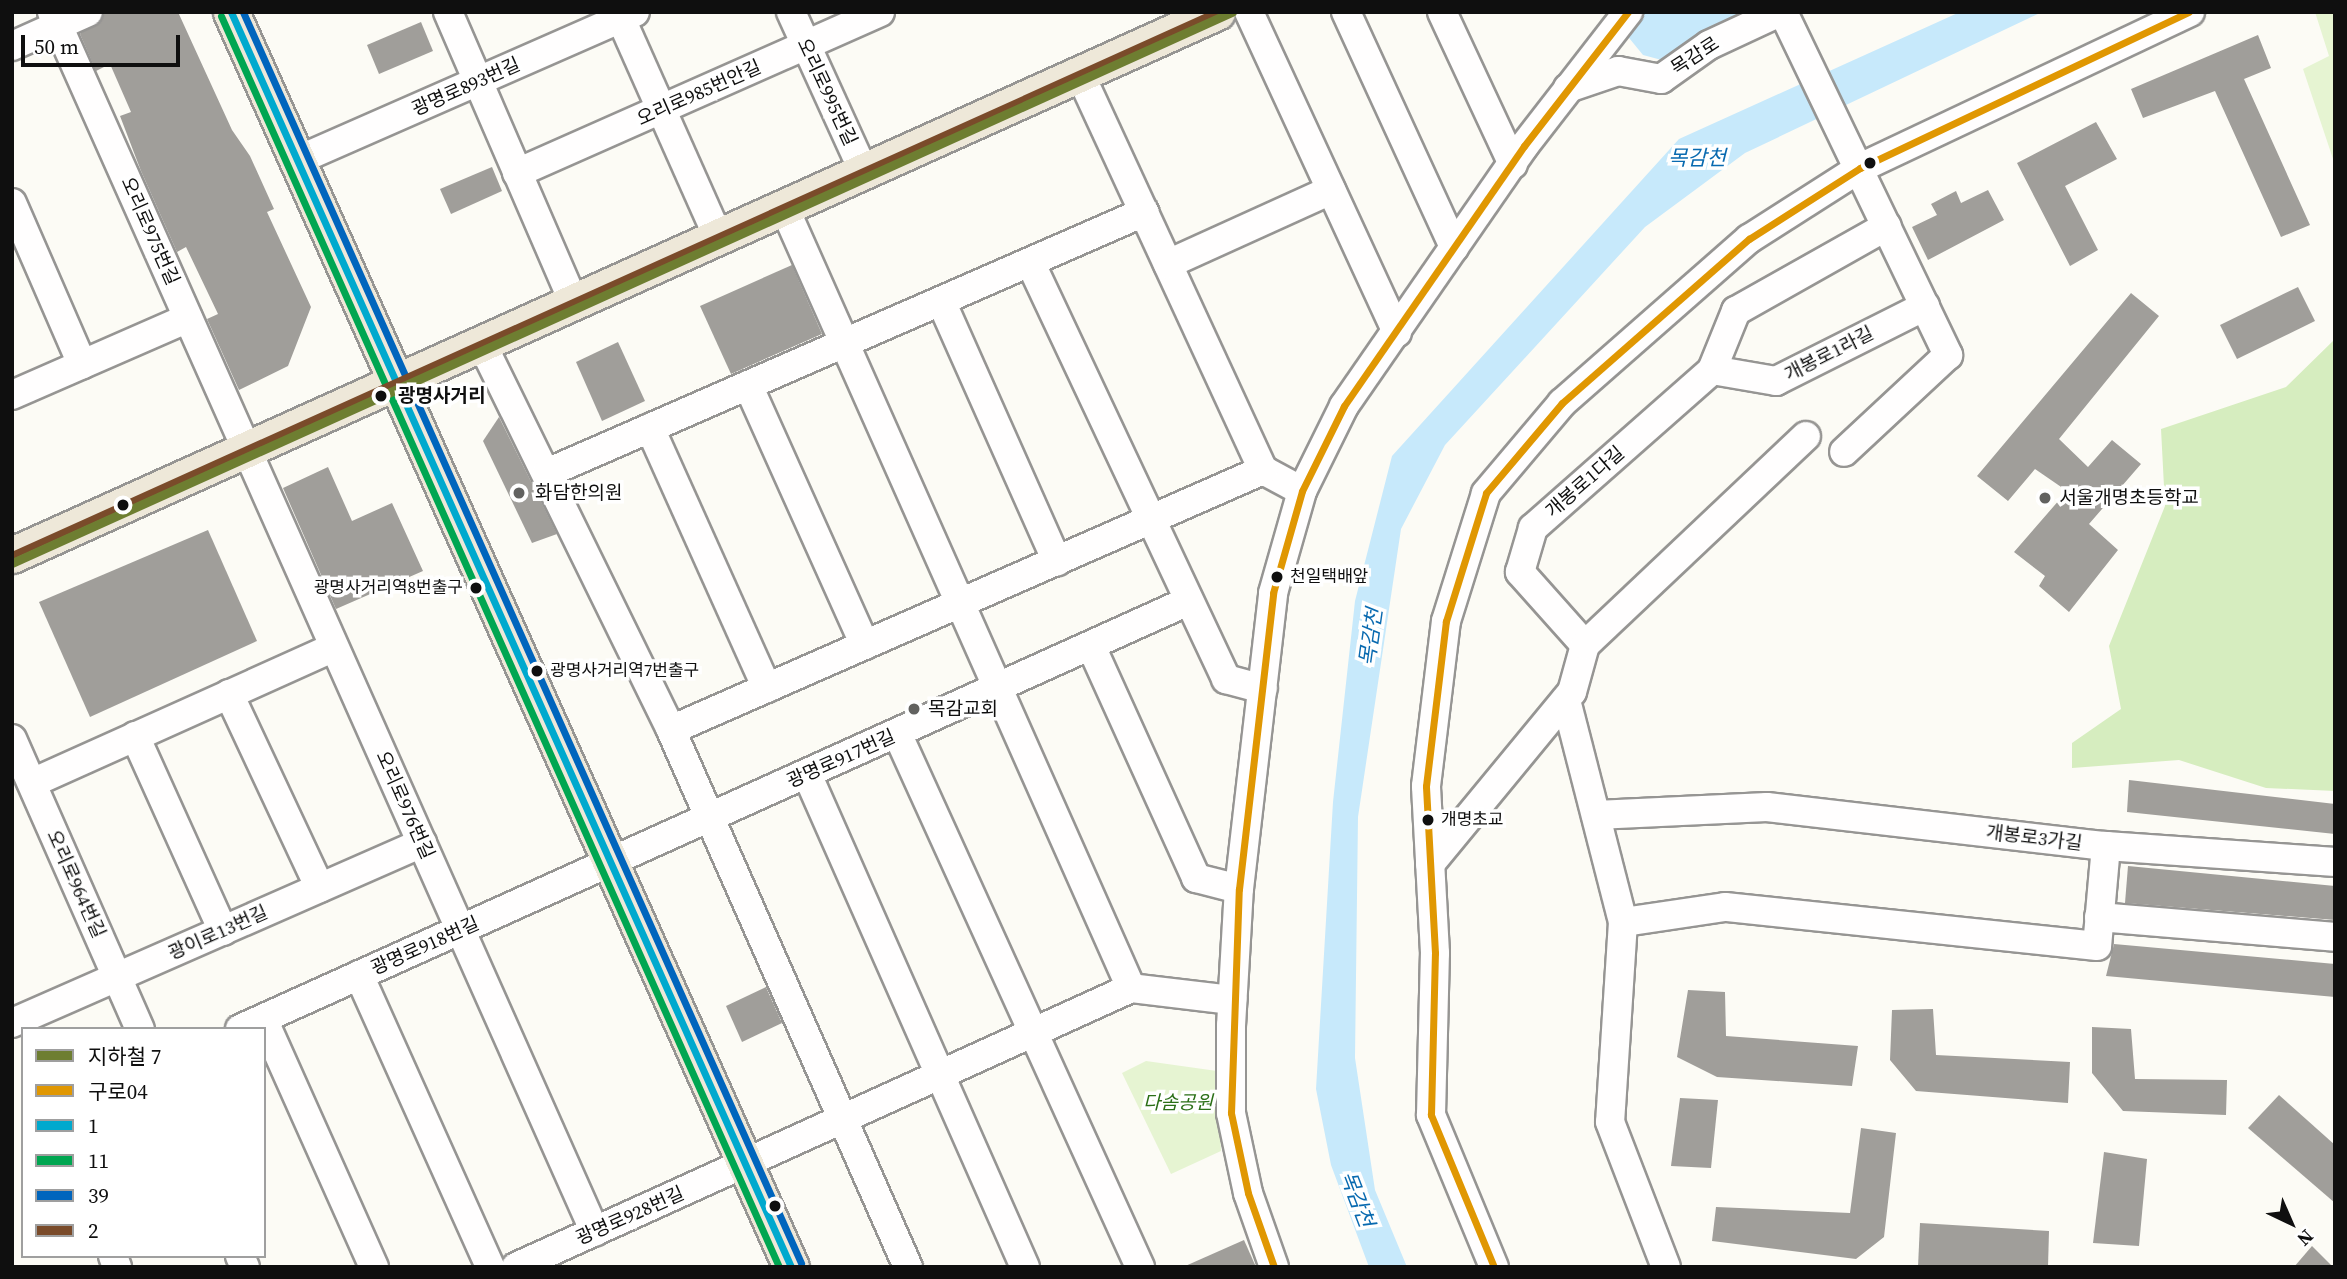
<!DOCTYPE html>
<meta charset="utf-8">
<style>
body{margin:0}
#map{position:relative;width:2347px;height:1279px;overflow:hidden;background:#fcfbf5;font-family:"Source Serif 4","Noto Sans KR",serif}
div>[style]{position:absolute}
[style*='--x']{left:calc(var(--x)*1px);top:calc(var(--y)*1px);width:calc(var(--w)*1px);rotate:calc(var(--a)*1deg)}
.green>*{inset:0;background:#e6f4d2}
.forest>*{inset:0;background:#d6edbf}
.water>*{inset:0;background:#c7e9fb}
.building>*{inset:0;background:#a09e9a}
.roads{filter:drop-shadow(2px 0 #969593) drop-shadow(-2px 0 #969593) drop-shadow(0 2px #969593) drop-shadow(0 -2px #969593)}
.minor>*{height:28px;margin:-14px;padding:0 14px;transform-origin:14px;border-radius:14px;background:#fffefe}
.major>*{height:35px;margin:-17.5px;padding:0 17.5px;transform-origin:17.5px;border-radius:17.5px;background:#eee8d9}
.bus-1>*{height:7px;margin:-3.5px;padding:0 3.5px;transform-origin:3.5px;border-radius:3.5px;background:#e09702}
.bus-2>*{height:7px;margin:-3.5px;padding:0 3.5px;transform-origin:3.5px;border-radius:3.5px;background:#00a9ce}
.bus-3>*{height:7px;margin:-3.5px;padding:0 3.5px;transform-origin:3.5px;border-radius:3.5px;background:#00a651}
.bus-4>*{height:7px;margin:-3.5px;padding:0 3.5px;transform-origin:3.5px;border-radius:3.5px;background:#0065bd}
.bus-5>*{height:7px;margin:-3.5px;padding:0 3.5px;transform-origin:3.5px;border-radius:3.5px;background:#7a4b2a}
.metro-1>*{height:9px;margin:-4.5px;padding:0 4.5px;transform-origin:4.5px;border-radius:4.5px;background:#6e7e31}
.dots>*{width:19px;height:19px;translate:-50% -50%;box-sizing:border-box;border:4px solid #fff;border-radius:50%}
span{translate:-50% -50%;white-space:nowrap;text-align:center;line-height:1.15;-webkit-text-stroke:7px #fff;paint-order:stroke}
.bus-label{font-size:17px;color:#0f0f0f}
.left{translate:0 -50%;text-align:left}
.right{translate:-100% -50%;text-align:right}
.street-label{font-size:19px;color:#0f0f0f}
.stop-label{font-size:19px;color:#0f0f0f;font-weight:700}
.poi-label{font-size:19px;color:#0f0f0f}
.park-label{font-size:19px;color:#2b6f17;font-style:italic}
.water-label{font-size:21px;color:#096ab0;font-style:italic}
.frame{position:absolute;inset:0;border:14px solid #0f0f0f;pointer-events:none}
.legend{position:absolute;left:21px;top:1027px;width:245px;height:231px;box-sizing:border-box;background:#fff;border:2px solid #9f9f9f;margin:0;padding:9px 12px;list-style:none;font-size:21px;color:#0f0f0f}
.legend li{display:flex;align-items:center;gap:14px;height:35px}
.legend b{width:35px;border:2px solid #9f9f9f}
.north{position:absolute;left:2256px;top:1188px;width:70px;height:70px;-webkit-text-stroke:5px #fff;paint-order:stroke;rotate:136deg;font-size:19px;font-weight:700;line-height:28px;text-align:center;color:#0f0f0f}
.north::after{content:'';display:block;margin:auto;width:24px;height:32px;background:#0f0f0f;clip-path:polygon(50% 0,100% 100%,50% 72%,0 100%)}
.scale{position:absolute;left:21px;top:35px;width:159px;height:32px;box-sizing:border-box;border:4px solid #0f0f0f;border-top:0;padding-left:9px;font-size:21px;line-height:24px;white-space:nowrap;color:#0f0f0f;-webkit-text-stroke:5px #fff;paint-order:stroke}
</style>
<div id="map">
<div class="green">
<i style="clip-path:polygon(2315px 12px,2335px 12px,2335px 165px,2303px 69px,2329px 56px)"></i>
<i style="clip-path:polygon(1146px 1061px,1217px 1071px,1221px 1151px,1171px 1174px,1122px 1073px)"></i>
</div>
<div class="forest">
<i style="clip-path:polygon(2335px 339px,2335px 791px,2266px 788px,2179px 760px,2072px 768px,2072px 743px,2121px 709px,2109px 646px,2165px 506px,2161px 429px,2286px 387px)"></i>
</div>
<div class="water">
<i style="clip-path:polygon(1642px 12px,1760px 12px,1669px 62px,1643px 55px,1625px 33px)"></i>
<i style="clip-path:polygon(1960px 12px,2042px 12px,1745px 153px,1645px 227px,1445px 445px,1401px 529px,1358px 817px,1355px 1058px,1375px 1190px,1407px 1267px,1369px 1267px,1331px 1165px,1316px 1089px,1333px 802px,1355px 601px,1392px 456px,1679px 139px)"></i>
</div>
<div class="building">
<i style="clip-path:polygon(106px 12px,178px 12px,232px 130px,250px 156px,274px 209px,267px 212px,311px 307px,288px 366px,239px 390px,207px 319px,218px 314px,186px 247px,177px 252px,141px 171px,120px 116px,131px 112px,110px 64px,96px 71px,80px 34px)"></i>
<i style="clip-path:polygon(421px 22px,433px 51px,379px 74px,367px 45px)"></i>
<i style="clip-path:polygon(2258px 35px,2271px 68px,2244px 79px,2310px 225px,2281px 237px,2215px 91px,2143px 118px,2131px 89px)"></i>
<i style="clip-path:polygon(2096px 122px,2117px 159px,2065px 186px,2098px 250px,2070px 266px,2017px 163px)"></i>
<i style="clip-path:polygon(492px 167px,502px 191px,451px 214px,440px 189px)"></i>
<i style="clip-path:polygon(1988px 190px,2004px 220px,1928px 260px,1912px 227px,1937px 215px,1931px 204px,1956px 191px,1961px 203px)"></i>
<i style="clip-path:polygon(792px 265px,822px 334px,731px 374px,700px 306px)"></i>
<i style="clip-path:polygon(2298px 287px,2315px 321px,2237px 359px,2220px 325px)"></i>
<i style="clip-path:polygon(2131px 293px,2159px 316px,2059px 439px,2088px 467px,2112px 440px,2141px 464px,2089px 524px,2118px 550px,2069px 612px,2039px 586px,2045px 576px,2014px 552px,2067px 491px,2035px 469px,2008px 501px,1977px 476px)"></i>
<i style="clip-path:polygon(618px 342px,645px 401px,602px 421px,576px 362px)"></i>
<i style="clip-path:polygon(499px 417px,557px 534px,532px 543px,483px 441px)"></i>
<i style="clip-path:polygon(328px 467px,352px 521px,392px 503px,423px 571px,336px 609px,283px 488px)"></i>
<i style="clip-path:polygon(208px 530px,257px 641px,90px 717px,39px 602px)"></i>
<i style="clip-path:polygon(2129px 780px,2335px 804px,2335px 834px,2127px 812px)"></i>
<i style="clip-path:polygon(2128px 866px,2335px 886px,2335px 920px,2125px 903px)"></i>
<i style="clip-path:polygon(2114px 944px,2335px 964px,2335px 997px,2106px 976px)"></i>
<i style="clip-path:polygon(766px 987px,782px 1023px,742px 1042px,726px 1006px)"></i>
<i style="clip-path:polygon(1688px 990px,1725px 992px,1726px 1036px,1858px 1046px,1852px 1086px,1717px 1077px,1677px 1057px)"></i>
<i style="clip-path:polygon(1933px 1009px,1936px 1055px,2070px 1062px,2068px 1103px,1916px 1091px,1890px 1060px,1892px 1010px)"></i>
<i style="clip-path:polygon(2092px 1027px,2131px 1029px,2135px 1079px,2227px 1080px,2226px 1115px,2123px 1111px,2092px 1073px)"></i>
<i style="clip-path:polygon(2279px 1095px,2335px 1145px,2335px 1203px,2248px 1128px)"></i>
<i style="clip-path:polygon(1680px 1098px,1718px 1100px,1711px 1168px,1671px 1166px)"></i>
<i style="clip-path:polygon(1861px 1128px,1896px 1133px,1884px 1237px,1856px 1259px,1712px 1241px,1716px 1207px,1850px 1213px)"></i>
<i style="clip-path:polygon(2104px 1152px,2147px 1159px,2139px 1246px,2093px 1243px)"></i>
<i style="clip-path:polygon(1920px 1223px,2049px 1231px,2048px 1267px,1918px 1267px)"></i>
<i style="clip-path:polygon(1244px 1240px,1256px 1267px,1183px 1267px)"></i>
<i style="clip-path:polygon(2312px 1246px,2333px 1267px,2294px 1267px)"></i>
</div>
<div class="roads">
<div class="minor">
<i style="--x:52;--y:12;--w:1335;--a:66.01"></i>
<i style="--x:448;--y:12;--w:317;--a:66.6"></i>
<i style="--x:618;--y:12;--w:246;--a:66"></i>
<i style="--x:791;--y:12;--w:176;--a:65.5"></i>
<i style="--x:1249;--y:12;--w:353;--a:65.2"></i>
<i style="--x:1346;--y:12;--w:259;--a:65.3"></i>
<i style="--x:1442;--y:12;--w:168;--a:65"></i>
<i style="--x:1783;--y:12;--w:381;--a:64.3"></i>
<i style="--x:1948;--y:355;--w:142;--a:137"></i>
<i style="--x:12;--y:46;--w:83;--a:-24.1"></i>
<i style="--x:1080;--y:74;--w:436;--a:65.2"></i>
<i style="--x:1263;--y:470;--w:44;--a:28.3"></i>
<i style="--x:1568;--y:88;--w:53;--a:-18.8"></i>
<i style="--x:1618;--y:71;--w:44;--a:10.5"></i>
<i style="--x:1661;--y:79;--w:59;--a:-35.3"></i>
<i style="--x:1709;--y:45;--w:78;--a:-24.9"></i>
<i style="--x:296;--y:161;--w:370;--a:-23.7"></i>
<i style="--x:517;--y:173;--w:397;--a:-23.9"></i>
<i style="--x:12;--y:203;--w:176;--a:66.5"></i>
<i style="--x:784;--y:207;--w:855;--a:66.04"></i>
<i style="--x:1031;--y:264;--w:459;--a:64.8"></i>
<i style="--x:1226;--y:679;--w:38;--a:15"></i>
<i style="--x:1168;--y:264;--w:179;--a:-24.4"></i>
<i style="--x:941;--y:301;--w:285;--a:66"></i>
<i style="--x:482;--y:344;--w:430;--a:63.9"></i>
<i style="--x:671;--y:730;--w:587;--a:66.19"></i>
<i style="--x:1712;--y:370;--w:65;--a:9.8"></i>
<i style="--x:1776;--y:381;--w:167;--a:-26.7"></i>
<i style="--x:748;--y:385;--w:285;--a:65.8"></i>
<i style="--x:12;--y:395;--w:192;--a:-23.6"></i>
<i style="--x:650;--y:428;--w:285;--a:65.8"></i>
<i style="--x:547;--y:473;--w:652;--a:-23.61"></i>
<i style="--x:1585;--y:645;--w:98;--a:-131.7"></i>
<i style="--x:1520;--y:572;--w:46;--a:-73.5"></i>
<i style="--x:1533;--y:528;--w:239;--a:-41.4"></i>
<i style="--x:1712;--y:370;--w:64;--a:-67.9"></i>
<i style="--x:1736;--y:311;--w:173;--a:-29.4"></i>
<i style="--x:1091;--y:646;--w:255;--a:65.6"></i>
<i style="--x:1196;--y:878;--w:44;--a:14.3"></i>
<i style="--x:229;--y:694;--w:214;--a:64.9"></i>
<i style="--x:1566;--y:700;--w:229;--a:75.6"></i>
<i style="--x:671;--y:730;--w:647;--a:-23.71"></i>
<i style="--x:897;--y:733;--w:587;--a:65.53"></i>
<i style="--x:135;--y:736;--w:214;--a:65.7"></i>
<i style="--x:12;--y:739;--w:317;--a:66.2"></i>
<i style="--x:807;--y:774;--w:539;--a:66.15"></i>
<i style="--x:32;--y:783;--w:331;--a:-24.2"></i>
<i style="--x:1596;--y:815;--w:171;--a:-2.7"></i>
<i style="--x:1767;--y:807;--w:341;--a:6.6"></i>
<i style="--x:2106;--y:846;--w:100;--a:95.1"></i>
<i style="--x:2097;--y:946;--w:374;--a:-174"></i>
<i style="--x:1725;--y:907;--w:103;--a:171.6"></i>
<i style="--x:1623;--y:922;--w:200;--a:93.7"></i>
<i style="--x:1610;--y:1122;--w:155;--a:68.9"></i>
<i style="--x:2106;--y:846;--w:230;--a:4"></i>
<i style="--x:1430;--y:864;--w:223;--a:-50.5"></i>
<i style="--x:1572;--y:692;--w:49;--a:-74.5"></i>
<i style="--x:1585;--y:645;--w:304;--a:-43.4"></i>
<i style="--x:2099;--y:917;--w:237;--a:4.8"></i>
<i style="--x:359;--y:975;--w:320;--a:65.8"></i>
<i style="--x:263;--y:1019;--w:272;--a:65.9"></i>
<i style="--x:12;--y:1023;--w:448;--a:-23.7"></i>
<i style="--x:240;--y:1029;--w:1038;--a:-24.29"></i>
<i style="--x:113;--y:1256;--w:12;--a:70"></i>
<i style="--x:240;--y:1256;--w:12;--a:66"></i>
<i style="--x:516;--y:1267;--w:675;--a:-24.4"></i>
<i style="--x:1131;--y:988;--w:102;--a:6.8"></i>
<i style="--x:1274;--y:1267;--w:78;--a:-109.4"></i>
<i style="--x:1248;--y:1193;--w:82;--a:-102"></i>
<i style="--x:1231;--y:1113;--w:87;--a:-90"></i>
<i style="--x:1231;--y:1026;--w:137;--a:-86.7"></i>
<i style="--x:1239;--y:889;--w:298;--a:-83.4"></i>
<i style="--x:1273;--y:593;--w:106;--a:-74.1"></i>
<i style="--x:1302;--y:491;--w:95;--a:-63.7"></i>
<i style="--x:1344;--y:406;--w:316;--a:-55.3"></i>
<i style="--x:1524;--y:146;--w:170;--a:-52.2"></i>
<i style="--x:1494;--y:1267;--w:165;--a:-112.5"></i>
<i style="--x:1431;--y:1115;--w:162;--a:-88.6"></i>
<i style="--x:1435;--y:953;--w:167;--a:-93.1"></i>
<i style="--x:1426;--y:786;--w:166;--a:-83.1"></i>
<i style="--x:1446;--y:621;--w:134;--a:-72.6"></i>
<i style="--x:1486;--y:493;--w:118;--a:-49.8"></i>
<i style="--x:1562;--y:403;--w:249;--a:-41.3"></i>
<i style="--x:1749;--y:239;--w:132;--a:-32.6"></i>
<i style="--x:1860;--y:168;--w:365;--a:-25.3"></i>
</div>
<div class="major">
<i style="--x:231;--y:12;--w:1374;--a:65.95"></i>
<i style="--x:12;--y:555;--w:1322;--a:-24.26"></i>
</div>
</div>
<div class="bus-1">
<i style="--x:1274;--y:1267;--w:78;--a:-109.4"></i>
<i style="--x:1248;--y:1193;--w:82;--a:-102"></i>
<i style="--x:1231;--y:1113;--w:224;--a:-88"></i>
<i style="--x:1239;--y:889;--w:298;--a:-83.4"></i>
<i style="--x:1273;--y:593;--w:106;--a:-74.1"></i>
<i style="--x:1302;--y:491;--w:95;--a:-63.7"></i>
<i style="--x:1344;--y:406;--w:316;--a:-55.3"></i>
<i style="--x:1524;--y:146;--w:170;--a:-52.2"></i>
<i style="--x:1494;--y:1267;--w:165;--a:-112.5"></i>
<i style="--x:1431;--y:1115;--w:162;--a:-88.6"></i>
<i style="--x:1435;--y:953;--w:167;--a:-93.1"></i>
<i style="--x:1426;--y:786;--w:166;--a:-83.1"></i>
<i style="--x:1446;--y:621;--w:134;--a:-72.6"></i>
<i style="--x:1486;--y:493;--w:118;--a:-49.8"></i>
<i style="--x:1562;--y:403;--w:249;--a:-41.3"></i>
<i style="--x:1749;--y:239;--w:132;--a:-32.6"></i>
<i style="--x:1860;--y:168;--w:364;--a:-25.4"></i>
</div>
<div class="bus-2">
<i style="--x:231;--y:12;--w:1374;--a:65.95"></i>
</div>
<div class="bus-3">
<i style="--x:221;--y:16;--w:1370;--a:65.96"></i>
</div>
<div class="bus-4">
<i style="--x:243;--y:12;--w:1370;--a:65.96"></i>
</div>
<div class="bus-5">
<i style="--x:12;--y:555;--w:1321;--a:-24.28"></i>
</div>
<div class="metro-1">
<i style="--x:12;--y:563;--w:1339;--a:-24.31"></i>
</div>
<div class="dots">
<i style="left:1870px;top:163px;background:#0f0f0f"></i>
<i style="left:381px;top:396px;background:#0f0f0f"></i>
<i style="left:519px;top:493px;background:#626260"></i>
<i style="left:2045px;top:498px;background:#626260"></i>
<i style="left:123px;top:505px;background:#0f0f0f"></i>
<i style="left:1277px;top:577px;background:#0f0f0f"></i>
<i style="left:476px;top:588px;background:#0f0f0f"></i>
<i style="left:537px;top:671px;background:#0f0f0f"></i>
<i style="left:914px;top:709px;background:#626260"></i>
<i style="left:1428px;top:820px;background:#0f0f0f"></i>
<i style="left:775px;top:1206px;background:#0f0f0f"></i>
</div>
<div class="bus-label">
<span class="left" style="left:1290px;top:577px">천일택배앞</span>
<span class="right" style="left:463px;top:588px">광명사거리역8번출구</span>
<span class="left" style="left:550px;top:671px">광명사거리역7번출구</span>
<span class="left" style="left:1441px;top:820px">개명초교</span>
</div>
<div class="street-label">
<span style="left:1695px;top:56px;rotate:-33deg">목감로</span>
<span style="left:466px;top:87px;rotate:-24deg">광명로893번길</span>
<span style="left:827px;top:92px;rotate:65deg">오리로995번길</span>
<span style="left:699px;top:93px;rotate:-24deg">오리로985번안길</span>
<span style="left:150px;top:231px;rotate:66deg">오리로975번길</span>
<span style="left:1829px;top:354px;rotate:-27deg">개봉로1라길</span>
<span style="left:1585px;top:482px;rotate:-41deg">개봉로1다길</span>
<span style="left:841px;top:759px;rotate:-24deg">광명로917번길</span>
<span style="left:405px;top:805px;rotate:66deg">오리로976번길</span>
<span style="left:2034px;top:838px;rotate:7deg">개봉로3가길</span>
<span style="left:76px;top:884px;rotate:66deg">오리로964번길</span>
<span style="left:218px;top:933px;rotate:-24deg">광이로13번길</span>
<span style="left:425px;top:946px;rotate:-24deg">광명로918번길</span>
<span style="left:630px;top:1216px;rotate:-24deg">광명로928번길</span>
</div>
<div class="stop-label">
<span class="left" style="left:398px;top:396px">광명사거리</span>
</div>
<div class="poi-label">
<span class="left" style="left:535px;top:493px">화담한의원</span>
<span class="left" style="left:2059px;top:498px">서울개명초등학교</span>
<span class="left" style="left:928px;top:709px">목감교회</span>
</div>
<div class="park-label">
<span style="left:1178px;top:1103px">다솜공원</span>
</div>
<div class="water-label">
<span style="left:1697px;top:158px">목감천</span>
<span style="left:1371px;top:637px;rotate:-82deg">목감천</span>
<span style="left:1357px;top:1199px;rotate:69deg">목감천</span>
</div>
<div class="frame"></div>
<ul class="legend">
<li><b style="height:9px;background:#6e7e31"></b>지하철 7</li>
<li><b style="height:9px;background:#e09702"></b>구로04</li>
<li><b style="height:9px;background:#00a9ce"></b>1</li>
<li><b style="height:9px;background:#00a651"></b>11</li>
<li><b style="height:9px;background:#0065bd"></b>39</li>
<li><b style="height:9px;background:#7a4b2a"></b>2</li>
</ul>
<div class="north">N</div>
<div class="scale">50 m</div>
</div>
